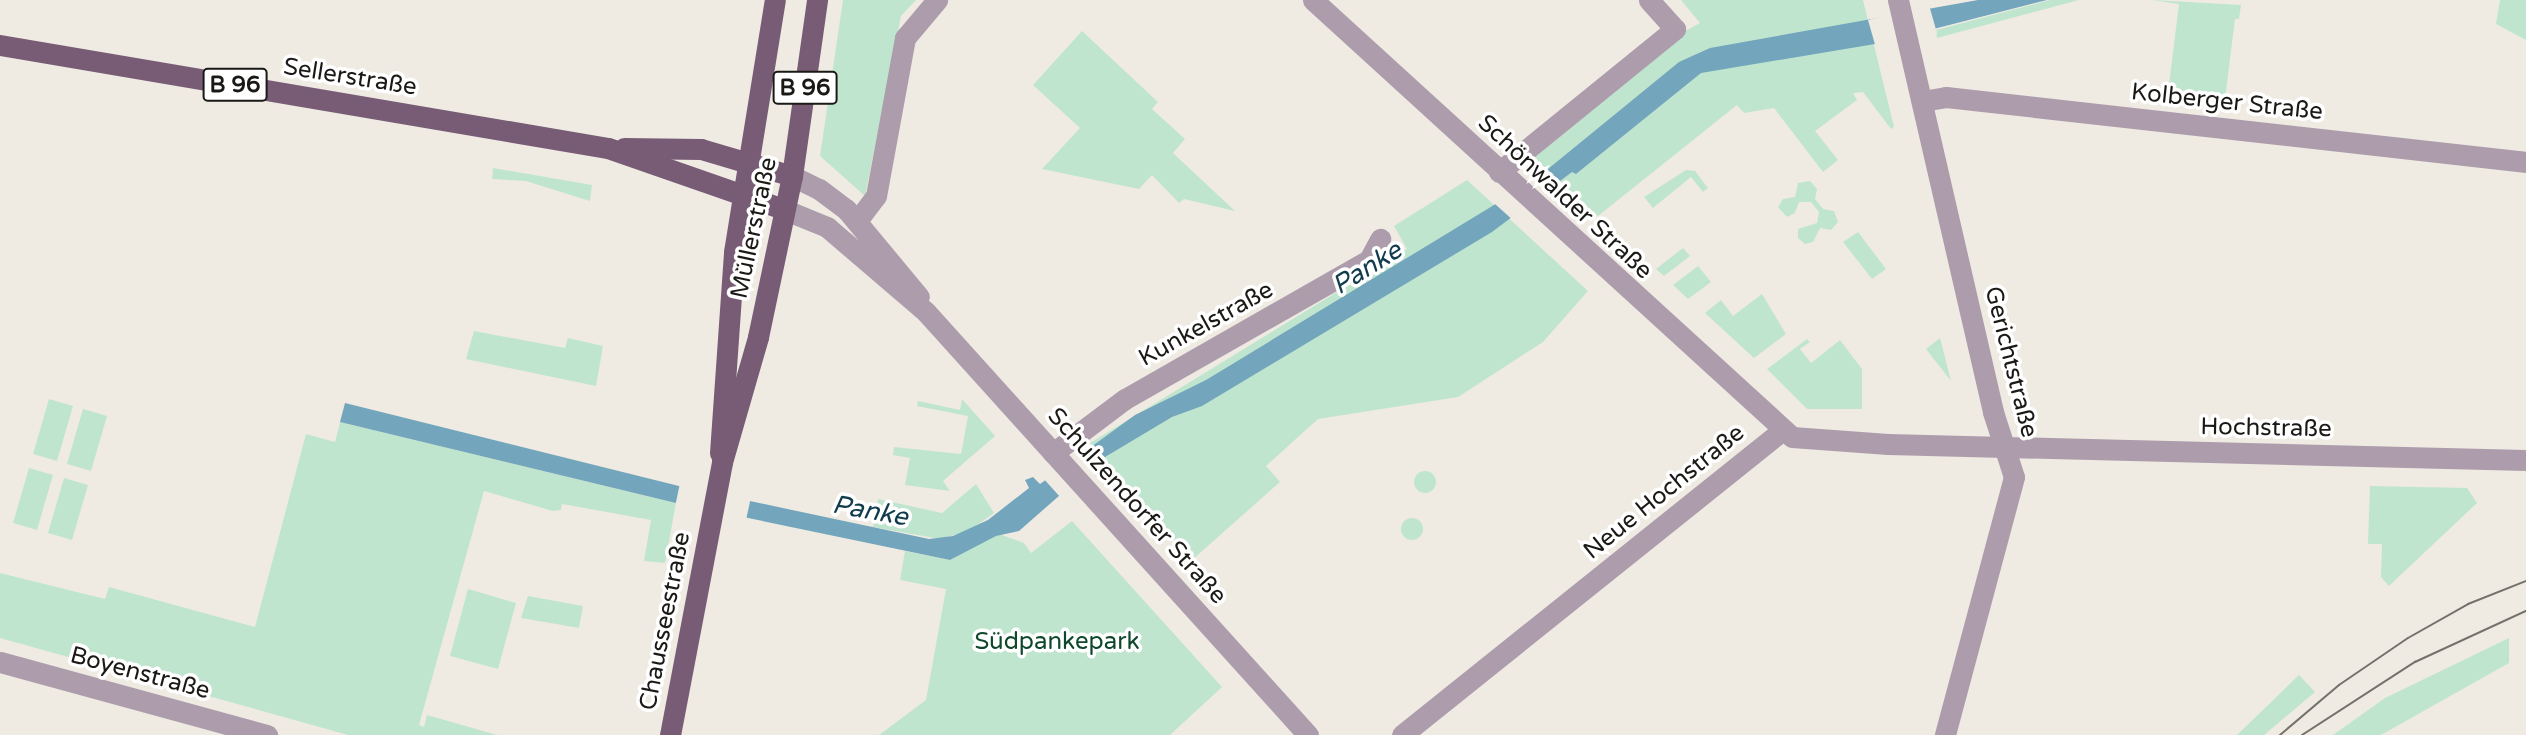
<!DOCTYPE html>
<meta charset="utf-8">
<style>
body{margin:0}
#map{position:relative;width:2526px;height:735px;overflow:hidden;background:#efebe3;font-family:"Varela Round",sans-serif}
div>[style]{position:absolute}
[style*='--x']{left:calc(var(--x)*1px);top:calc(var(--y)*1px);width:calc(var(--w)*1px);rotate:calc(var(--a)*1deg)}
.green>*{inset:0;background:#c0e5ce}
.round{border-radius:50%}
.water>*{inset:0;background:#73a5bc}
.pier>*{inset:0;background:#efebe3}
.minor>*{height:21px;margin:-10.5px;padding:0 10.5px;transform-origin:10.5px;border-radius:10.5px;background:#ad9dac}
.major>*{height:21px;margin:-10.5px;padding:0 10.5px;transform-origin:10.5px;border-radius:10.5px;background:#785c76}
.tram>*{height:2px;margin:-1px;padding:0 1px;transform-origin:1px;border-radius:1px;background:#73716c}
span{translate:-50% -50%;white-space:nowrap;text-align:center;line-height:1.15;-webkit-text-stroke:7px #fff;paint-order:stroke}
.shield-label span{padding:2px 5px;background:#fff;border:2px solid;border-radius:5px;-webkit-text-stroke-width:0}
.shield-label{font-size:23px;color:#1a1916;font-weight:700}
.street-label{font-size:24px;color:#1a1916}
.park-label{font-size:24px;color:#0f472d}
.water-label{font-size:26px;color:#103b4d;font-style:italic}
</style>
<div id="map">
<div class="green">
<i style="clip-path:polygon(843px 0,916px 0,901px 16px,865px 196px,820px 156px)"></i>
<i style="clip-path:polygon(1681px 0,1863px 0,1894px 127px,1891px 129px,1863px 92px,1853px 93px,1857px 100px,1815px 131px,1838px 160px,1823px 172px,1774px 108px,1744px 113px,1737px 105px,1598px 216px,1531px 155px,1680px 34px,1700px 23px)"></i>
<i style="clip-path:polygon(2050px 0,2079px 0,1937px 38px,1936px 30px)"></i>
<i style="clip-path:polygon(2152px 0,2241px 5px,2239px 19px,2235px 19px,2225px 99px,2168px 93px,2179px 4px)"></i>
<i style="clip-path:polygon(2500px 0,2526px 0,2526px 40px,2496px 24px)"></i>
<i style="clip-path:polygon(1082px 31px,1158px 102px,1152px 109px,1185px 139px,1173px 153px,1235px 211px,1184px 199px,1179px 203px,1152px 175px,1139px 189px,1042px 169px,1080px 128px,1033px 85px)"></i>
<i style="clip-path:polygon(493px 168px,592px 185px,590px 201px,526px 181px,492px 179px)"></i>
<i style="clip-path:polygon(1686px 170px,1695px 171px,1708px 188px,1703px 192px,1691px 177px,1653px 208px,1644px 197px)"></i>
<i style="clip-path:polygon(1467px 180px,1588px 291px,1543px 342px,1458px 397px,1318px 419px,1266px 466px,1280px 482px,1192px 560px,1087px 445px,1407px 249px,1394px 226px)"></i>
<i style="clip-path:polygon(1810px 181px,1817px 189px,1815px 199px,1823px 209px,1834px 211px,1838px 222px,1831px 230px,1820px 228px,1813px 242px,1805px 244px,1798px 238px,1798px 229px,1817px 223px,1819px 212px,1811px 202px,1799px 202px,1795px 213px,1787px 217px,1778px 207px,1783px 199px,1795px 197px,1798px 183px)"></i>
<i style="clip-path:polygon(1858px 232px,1886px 269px,1872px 279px,1843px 242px)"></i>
<i style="clip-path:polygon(1683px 248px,1690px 256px,1664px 276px,1656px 269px)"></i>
<i style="clip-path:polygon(1698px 266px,1711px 282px,1688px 299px,1673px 285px)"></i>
<i style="clip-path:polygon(1762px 294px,1786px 334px,1754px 358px,1705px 313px,1721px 300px,1733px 316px)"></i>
<i style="clip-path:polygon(474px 331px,565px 348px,568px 338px,603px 346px,596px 386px,466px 359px)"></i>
<i style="clip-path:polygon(1940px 338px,1951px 381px,1926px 349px)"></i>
<i style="clip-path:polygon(1807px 339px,1810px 342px,1800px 349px,1811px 363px,1840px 340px,1862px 369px,1862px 409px,1807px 409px,1767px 369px)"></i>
<i style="clip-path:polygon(49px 399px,73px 406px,57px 461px,33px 454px)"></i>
<i style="clip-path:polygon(962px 399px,995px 436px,943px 481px,950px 491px,905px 485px,910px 458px,893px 455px,894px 447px,961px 454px,968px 416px,917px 406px,918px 401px,960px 410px)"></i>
<i style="clip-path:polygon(83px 409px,107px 416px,91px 471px,67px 464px)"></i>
<i style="clip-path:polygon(340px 422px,676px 503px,665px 563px,644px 561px,651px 520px,562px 504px,561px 510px,553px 511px,484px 491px,419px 725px,424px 727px,427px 715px,497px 735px,348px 735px,0 638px,0 573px,105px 599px,109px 587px,255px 627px,306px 434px,335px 442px)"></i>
<i style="clip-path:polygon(29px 468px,53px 475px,37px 530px,13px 523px)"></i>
<i class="round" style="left:1414px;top:471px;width:22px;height:22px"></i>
<i style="clip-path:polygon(64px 478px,88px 485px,72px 540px,48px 533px)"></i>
<i style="clip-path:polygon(976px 484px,994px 513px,969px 531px,940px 539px,873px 527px,878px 499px,942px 513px)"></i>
<i style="clip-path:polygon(2370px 486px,2467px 488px,2477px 503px,2389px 586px,2381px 577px,2382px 544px,2368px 544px)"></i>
<i class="round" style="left:1401px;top:518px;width:22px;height:22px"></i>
<i style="clip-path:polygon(1072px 521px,1222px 687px,1170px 735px,879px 735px,926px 700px,946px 589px,900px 580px,905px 551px,950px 560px,999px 534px,1024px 543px,1031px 553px)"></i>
<i style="clip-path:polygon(468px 589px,516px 603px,498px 669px,450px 656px)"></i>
<i style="clip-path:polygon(528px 596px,583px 606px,579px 628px,521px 618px)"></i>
<i style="clip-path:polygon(2509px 638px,2509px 663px,2381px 735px,2333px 735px,2385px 698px)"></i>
<i style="clip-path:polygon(2299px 675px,2315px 692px,2264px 735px,2237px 735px)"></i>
</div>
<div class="water">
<i style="clip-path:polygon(1978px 0,2047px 0,1875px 44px,1701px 73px,1576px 174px,1572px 172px,1492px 232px,1202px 406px,1172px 417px,1100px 460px,1019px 531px,996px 536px,950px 560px,676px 503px,340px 422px,345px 403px,679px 486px,929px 539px,953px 536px,988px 520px,1029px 488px,1025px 480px,1033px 477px,1040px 484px,1135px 415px,1206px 380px,1494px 205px,1548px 169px,1679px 62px,1710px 48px)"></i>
</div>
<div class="pier">
<i style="clip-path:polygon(1929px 5px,1937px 33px,1876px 48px,1868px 20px)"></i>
<i style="clip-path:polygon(1545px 167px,1563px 184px,1514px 221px,1495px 204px)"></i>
<i style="clip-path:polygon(1081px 446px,1099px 465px,1061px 498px,1043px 478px)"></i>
<i style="clip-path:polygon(680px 483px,751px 497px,746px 520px,675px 507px)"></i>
</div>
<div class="minor">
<i style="--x:1313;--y:0;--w:648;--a:42.37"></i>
<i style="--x:1792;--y:437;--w:96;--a:4.2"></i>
<i style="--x:1888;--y:444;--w:638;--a:1.44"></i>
<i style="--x:1898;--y:0;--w:423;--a:77"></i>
<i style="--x:1993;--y:412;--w:68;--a:72.1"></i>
<i style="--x:2014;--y:477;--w:267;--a:105"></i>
<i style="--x:1922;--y:101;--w:24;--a:-9"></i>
<i style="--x:1946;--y:97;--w:584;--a:6.39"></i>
<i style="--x:1499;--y:172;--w:227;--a:-39.1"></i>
<i style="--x:1675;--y:29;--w:39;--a:-132"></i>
<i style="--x:792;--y:176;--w:30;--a:26"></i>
<i style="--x:819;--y:189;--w:34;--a:37"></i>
<i style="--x:846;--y:209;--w:114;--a:50.3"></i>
<i style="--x:783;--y:209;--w:48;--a:22.2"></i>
<i style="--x:827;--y:227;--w:130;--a:40.6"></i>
<i style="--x:926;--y:312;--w:570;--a:47.92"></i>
<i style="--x:857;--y:221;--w:31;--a:-53"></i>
<i style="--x:876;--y:196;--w:161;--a:-79.6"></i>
<i style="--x:905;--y:38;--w:50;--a:-49.9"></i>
<i style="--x:1053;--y:453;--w:90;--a:-36.9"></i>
<i style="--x:1125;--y:399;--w:281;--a:-29.7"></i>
<i style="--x:1369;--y:260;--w:24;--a:-62"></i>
<i style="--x:0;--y:662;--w:277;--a:15.3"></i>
<i style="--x:1402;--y:735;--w:488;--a:-38.7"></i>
</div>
<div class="major">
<i style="--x:0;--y:45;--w:617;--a:9.62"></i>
<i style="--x:608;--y:148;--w:185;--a:19.2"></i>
<i style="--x:624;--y:148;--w:77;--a:0.7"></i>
<i style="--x:701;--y:149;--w:95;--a:16.5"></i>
<i style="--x:720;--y:453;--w:201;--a:-86"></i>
<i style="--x:734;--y:252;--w:255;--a:-80.8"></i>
<i style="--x:670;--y:735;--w:278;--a:-79.2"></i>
<i style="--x:722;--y:462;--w:130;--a:-73.9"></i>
<i style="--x:758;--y:337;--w:165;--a:-78.1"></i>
<i style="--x:792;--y:176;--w:178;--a:-81.9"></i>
</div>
<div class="tram">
<i style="--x:2280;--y:735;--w:77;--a:-40.3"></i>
<i style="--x:2339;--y:685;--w:83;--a:-34.3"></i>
<i style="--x:2408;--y:638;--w:69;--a:-29.5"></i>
<i style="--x:2468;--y:604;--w:62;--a:-21.6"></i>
<i style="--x:2302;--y:735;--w:135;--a:-32.9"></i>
<i style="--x:2415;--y:662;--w:122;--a:-24.7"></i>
</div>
<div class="shield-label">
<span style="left:235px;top:85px">B 96</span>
<span style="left:805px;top:88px">B 96</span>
</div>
<div class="street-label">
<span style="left:350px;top:77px;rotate:9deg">Sellerstraße</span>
<span style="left:2227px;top:102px;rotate:6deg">Kolberger Straße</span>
<span style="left:1565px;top:197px;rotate:43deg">Schönwalder Straße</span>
<span style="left:754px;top:228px;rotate:-78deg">Müllerstraße</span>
<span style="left:1206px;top:324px;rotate:-29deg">Kunkelstraße</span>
<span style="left:2011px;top:362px;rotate:76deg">Gerichtstraße</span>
<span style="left:2266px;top:428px;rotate:1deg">Hochstraße</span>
<span style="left:1664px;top:492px;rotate:-39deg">Neue Hochstraße</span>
<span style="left:1137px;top:506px;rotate:48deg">Schulzendorfer Straße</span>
<span style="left:665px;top:621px;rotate:-79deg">Chausseestraße</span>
<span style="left:140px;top:673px;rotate:15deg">Boyenstraße</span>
</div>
<div class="park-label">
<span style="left:1057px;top:642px">Südpankepark</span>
</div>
<div class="water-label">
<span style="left:1367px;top:268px;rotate:-32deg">Panke</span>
<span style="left:870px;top:511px;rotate:10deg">Panke</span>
</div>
</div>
